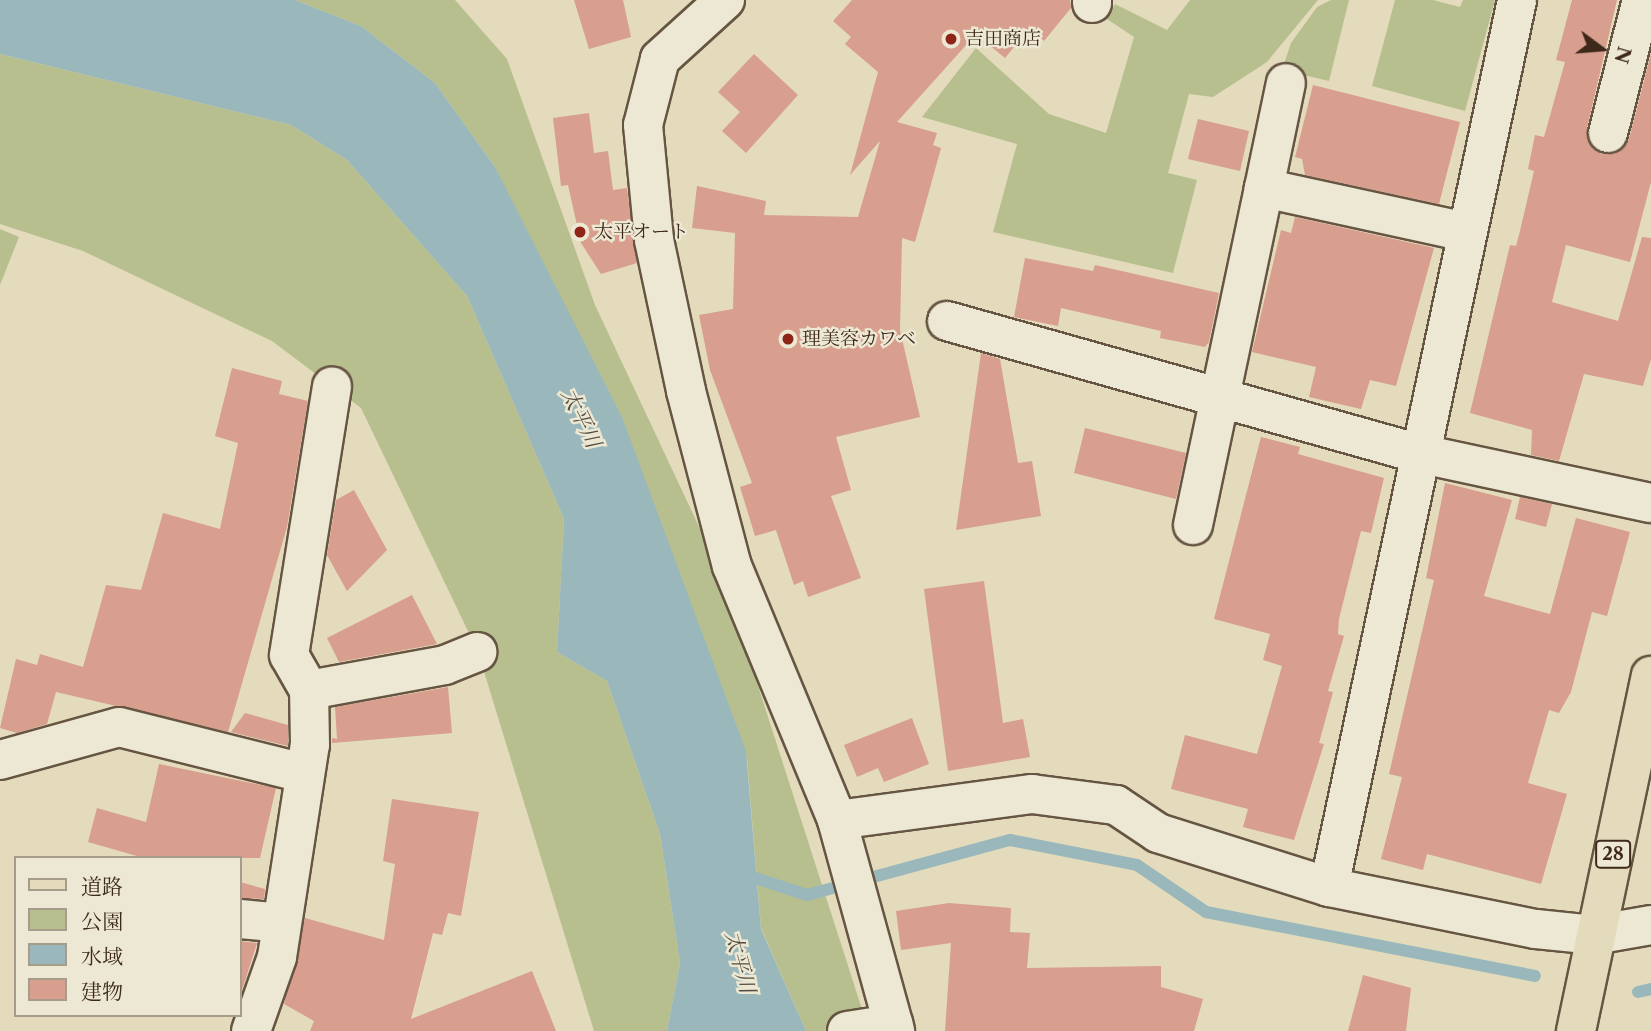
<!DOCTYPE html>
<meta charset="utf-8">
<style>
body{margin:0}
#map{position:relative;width:1651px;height:1031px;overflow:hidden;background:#e3dbbc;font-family:"Libre Caslon Text","Noto Serif JP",serif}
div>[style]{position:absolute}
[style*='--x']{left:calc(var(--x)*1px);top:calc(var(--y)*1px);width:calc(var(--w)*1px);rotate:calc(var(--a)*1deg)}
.green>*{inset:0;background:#b7bf8e}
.water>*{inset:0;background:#9ab8bb}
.stream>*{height:12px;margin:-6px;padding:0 6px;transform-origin:6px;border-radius:6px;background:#9ab8bb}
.building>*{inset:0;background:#d89e8e}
.roads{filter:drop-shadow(2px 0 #665542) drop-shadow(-2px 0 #665542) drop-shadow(0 2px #665542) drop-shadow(0 -2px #665542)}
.street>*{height:38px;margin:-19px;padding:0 19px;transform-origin:19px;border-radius:19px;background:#ede8d3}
.primary>*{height:38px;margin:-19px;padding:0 19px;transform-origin:19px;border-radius:19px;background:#e3dbbc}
.dots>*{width:19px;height:19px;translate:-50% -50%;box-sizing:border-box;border:4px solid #ede8d3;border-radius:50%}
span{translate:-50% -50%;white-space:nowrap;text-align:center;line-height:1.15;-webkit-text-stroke:5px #ede8d3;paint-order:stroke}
.shield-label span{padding:2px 5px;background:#ede8d3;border:2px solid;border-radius:5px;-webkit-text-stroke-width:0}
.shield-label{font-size:18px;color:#3d2819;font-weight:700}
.poi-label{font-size:19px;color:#3d2819}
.left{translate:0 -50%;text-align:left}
.water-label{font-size:21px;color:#544c42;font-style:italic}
.legend{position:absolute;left:14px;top:856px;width:228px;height:161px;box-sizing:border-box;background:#ede8d3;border:2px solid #a79b89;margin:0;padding:9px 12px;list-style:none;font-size:21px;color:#3d2819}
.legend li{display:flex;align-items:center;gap:14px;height:35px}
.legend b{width:35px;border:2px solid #a79b89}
.north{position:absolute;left:1567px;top:14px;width:70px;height:70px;-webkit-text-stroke:5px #ede8d3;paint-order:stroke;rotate:106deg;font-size:19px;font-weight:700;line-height:28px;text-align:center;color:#3d2819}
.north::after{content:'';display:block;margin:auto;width:24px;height:32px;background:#3d2819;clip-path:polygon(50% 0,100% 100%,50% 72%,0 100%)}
</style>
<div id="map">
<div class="green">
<i style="clip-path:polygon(295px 0,455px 0,507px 59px,595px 305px,724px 580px,869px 1031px,806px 1031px,761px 928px,747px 759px,495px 167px,435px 83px,361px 26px)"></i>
<i style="clip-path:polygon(1190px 0,1318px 0,1267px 62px,1213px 97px,1189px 94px,1168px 173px,1197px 180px,1173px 273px,993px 232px,1017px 144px,922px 117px,976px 48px,1049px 114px,1106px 133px,1134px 37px,1107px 19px,1115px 4px,1167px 30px)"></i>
<i style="clip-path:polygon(1331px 0,1349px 0,1329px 81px,1282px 70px,1291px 43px,1317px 7px)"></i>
<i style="clip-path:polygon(1395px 0,1433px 0,1460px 7px,1463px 0,1495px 0,1465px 111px,1372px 86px)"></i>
<i style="clip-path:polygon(0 54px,291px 125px,347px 160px,467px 296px,564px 519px,557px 652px,607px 681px,660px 834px,680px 963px,667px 1031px,594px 1031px,478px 652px,361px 408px,272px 341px,83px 251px,0 224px)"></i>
<i style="clip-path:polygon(0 229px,19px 237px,0 285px)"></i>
</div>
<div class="water">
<i style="clip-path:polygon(0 0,295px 0,361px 26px,435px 83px,495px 167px,622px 417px,746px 751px,761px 929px,806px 1031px,667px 1031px,680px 963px,660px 834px,607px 681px,557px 652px,564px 519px,467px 296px,347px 160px,291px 125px,0 54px)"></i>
</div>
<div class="stream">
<i style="--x:743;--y:874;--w:67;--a:18.2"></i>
<i style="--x:807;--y:895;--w:210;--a:-15.2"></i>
<i style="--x:1010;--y:840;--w:129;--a:11.1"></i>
<i style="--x:1137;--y:865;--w:83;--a:34.3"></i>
<i style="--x:1206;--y:912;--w:335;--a:11"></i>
<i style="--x:1638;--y:992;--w:13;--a:-13"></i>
</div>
<div class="building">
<i style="clip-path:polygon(574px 0,623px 0,631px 37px,589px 49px)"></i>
<i style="clip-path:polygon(852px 0,1070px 0,1071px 8px,1044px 41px,1029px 29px,1005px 58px,976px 34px,897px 122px,937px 133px,933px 145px,941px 148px,915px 242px,902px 238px,900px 330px,920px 417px,836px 437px,851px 490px,831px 496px,861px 578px,808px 597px,803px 581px,794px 585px,776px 530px,755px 536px,740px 487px,752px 483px,710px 370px,699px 315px,733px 309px,735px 233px,692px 228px,697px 186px,766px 201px,764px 215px,858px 217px,880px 141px,850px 175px,878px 72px,845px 44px,851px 37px,833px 21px)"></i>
<i style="clip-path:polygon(1572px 0,1617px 0,1587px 128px,1592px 148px,1602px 154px,1615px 154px,1629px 139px,1651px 53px,1651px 182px,1630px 262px,1566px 245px,1552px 302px,1618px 321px,1642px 237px,1651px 238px,1651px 359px,1643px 386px,1584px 374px,1559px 461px,1531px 455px,1532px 430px,1470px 413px,1510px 245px,1516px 246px,1519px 235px,1534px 171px,1528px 169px,1535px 135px,1544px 137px,1565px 62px,1556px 60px)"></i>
<i style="clip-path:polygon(754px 54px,798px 95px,746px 153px,722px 131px,740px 112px,718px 92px)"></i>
<i style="clip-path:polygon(1313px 85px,1460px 122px,1439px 204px,1305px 175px,1302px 159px,1295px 157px)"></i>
<i style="clip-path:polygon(589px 113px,594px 153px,608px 151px,613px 190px,627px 188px,637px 263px,601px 274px,581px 243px,568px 185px,561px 186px,553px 118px)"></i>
<i style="clip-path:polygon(1198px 119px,1249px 131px,1240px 171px,1188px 159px)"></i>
<i style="clip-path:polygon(1295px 217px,1434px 248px,1396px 386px,1370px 380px,1361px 409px,1309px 397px,1316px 367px,1252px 352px,1281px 230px,1291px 233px)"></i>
<i style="clip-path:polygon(1025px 258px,1093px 271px,1095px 265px,1219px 293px,1209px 342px,1205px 347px,1160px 338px,1161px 331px,1061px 308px,1058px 326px,1014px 317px)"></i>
<i style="clip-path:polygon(981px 353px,1000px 359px,1018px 463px,1032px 461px,1041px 516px,956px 530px)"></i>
<i style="clip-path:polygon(232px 368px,282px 381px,279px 394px,308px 401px,287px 527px,228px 732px,56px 692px,47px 724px,17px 733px,0 728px,16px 659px,37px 665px,40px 654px,83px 667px,106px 585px,141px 590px,163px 513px,220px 529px,238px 443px,215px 436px)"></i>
<i style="clip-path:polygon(1085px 428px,1186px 453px,1176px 499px,1074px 473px)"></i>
<i style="clip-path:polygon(1261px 437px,1300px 447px,1298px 454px,1384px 478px,1371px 533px,1361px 531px,1339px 619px,1338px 634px,1344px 636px,1328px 691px,1333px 692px,1319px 743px,1324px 744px,1294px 840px,1243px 827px,1248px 809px,1171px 789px,1185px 735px,1257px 754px,1282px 666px,1263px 660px,1270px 634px,1214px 619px)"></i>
<i style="clip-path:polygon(1445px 483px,1512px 500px,1484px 596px,1550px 614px,1576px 518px,1630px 532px,1607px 616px,1592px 612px,1571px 692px,1559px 713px,1549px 710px,1528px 783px,1567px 794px,1541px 884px,1427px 854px,1423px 870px,1381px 859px,1402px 777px,1389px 774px,1434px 580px,1426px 578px)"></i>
<i style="clip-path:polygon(354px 490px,387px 550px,347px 591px,327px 555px,336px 500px)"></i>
<i style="clip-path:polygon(1520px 497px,1552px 504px,1546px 527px,1515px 519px)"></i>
<i style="clip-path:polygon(984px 581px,1003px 723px,1023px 719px,1030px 757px,948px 771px,924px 589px)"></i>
<i style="clip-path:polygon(412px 595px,437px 644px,339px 662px,327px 638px)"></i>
<i style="clip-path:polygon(448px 687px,452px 733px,332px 743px,332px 738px,337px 739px,335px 707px)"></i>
<i style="clip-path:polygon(245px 713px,288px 725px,288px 746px,231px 732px)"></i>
<i style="clip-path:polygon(912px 718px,929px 764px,884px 782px,878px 768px,857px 777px,844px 745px)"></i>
<i style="clip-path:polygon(159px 764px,276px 788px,260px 858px,144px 858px,88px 842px,97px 808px,146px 822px)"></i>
<i style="clip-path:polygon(392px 799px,479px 812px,461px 916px,448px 913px,442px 935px,433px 933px,411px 1019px,532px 971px,556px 1031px,310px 1031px,314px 1021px,284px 1004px,305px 918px,384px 940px,395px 864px,383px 861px)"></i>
<i style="clip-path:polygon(240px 882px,265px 889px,264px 899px,240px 898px)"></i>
<i style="clip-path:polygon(949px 903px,1011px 908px,1010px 932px,1030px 933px,1027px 968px,1161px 966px,1161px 987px,1203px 999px,1194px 1031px,945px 1031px,951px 943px,901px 950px,896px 911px)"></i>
<i style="clip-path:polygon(240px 941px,257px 943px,242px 990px,240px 989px)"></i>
<i style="clip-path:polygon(1363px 975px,1411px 988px,1406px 1031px,1348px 1031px)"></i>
</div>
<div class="roads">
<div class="street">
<i style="--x:725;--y:0;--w:88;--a:137.8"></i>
<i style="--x:660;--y:59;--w:68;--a:104.4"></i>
<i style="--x:643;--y:125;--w:116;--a:84.5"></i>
<i style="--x:654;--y:240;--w:154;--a:78"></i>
<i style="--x:686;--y:391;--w:181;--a:75.3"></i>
<i style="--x:732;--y:566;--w:275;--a:67.5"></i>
<i style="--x:837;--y:820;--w:219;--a:74.6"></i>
<i style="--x:1092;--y:0;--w:3;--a:90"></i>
<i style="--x:1608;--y:133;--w:137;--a:-75.7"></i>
<i style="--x:1264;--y:188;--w:107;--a:-78.2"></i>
<i style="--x:947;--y:321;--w:488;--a:15.7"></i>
<i style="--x:1417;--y:453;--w:239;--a:12.1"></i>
<i style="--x:1193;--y:525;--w:344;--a:-78.1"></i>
<i style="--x:1264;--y:188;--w:206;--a:12.3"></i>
<i style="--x:309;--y:690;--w:138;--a:-10.4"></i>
<i style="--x:445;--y:665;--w:35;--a:-22"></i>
<i style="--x:0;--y:760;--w:123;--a:-15.5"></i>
<i style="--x:119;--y:727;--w:191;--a:14"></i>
<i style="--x:837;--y:820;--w:197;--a:-7.6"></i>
<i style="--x:1032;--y:794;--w:85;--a:7.5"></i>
<i style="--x:1116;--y:805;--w:50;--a:33.7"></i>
<i style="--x:1158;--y:833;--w:179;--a:17.5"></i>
<i style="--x:1329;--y:887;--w:211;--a:11.5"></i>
<i style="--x:1536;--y:929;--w:58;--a:5.9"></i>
<i style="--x:1594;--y:935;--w:58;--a:-10"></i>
<i style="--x:1329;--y:887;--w:907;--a:-78.03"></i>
<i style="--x:240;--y:919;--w:42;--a:5.4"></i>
<i style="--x:251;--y:1031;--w:78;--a:-70.6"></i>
<i style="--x:277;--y:957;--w:215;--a:-81.2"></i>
<i style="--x:310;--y:745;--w:55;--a:-91"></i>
<i style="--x:309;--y:690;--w:40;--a:-119.7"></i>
<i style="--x:289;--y:655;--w:272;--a:-80.9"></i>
<i style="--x:847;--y:1031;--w:47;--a:-8.7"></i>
</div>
<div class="primary">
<i style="--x:1576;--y:1031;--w:363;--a:-78.1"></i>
</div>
</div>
<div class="dots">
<i style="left:951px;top:39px;background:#8f2418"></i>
<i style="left:580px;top:232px;background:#8f2418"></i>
<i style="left:788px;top:339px;background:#8f2418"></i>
</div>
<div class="shield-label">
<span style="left:1613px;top:854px">28</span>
</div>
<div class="poi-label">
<span class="left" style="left:965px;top:39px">吉田商店</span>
<span class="left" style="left:594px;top:232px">太平オート</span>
<span class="left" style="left:802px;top:339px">理美容カワベ</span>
</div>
<div class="water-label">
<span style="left:581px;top:418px;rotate:64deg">太平川</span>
<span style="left:740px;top:962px;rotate:75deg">太平川</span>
</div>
<ul class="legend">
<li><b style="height:9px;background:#e3dbbc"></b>道路</li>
<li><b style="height:19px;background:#b7bf8e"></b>公園</li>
<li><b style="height:19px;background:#9ab8bb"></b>水域</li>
<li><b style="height:19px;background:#d89e8e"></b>建物</li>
</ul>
<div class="north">N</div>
</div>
